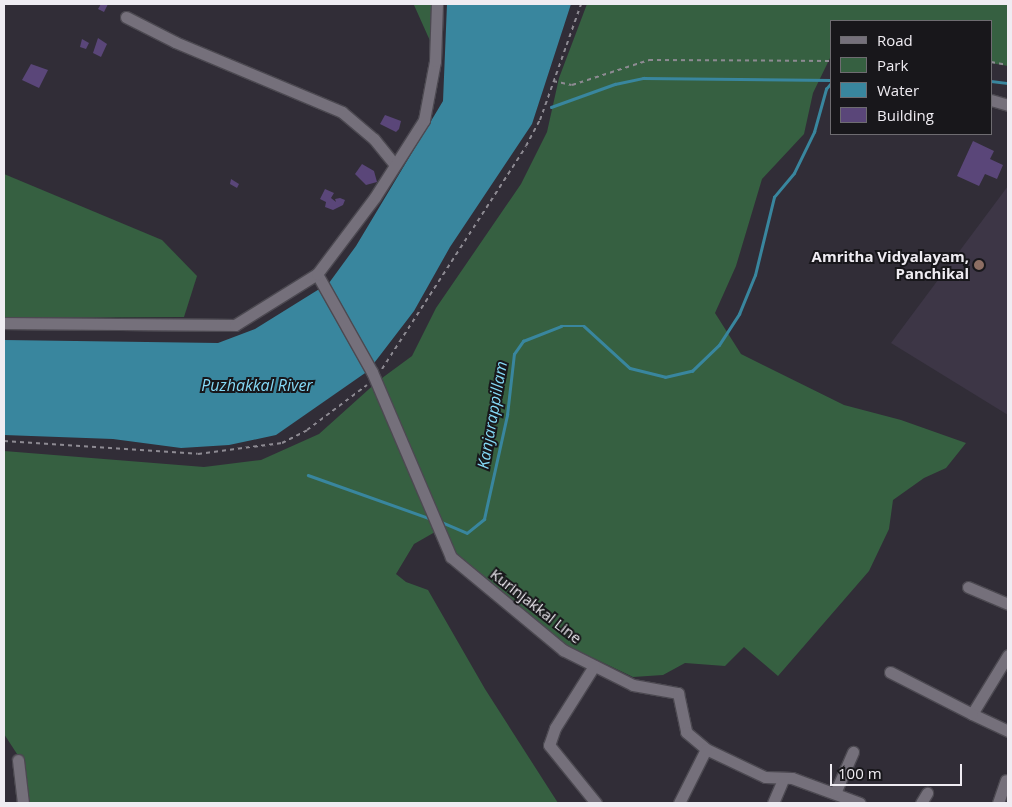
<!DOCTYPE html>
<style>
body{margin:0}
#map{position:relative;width:1012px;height:807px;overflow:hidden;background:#312d37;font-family:"Open Sans",sans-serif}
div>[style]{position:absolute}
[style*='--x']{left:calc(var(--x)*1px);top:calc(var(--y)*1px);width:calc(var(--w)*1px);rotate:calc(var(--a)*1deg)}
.built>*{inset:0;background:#3d3646}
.green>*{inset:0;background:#366041}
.water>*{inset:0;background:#39869e}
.stream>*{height:2.5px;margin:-1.25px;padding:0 1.25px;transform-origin:1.25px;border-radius:1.25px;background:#39869e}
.building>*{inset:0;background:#5a4679}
.path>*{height:2px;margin-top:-1px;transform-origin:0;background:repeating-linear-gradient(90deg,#8d8a92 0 4px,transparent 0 8px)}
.roads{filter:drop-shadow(1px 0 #4c4951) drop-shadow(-1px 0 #4c4951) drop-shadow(0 1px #4c4951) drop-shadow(0 -1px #4c4951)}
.minor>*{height:11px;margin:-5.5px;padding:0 5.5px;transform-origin:5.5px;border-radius:5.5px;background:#75707b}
.dots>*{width:14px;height:14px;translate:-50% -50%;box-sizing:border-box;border:2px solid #18171b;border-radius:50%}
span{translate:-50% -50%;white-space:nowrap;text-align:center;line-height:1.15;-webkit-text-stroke:4px #18171b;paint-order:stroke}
.poi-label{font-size:15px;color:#efecf2;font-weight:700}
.right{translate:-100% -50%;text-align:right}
.street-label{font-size:15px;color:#efecf2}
.water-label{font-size:16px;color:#85d9f6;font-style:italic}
.frame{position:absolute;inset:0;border:5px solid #efecf2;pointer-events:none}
.legend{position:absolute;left:830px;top:20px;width:162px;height:115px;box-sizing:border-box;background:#18171b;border:1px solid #6e6c71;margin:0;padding:6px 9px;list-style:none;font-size:15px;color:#efecf2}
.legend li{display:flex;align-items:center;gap:10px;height:25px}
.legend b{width:25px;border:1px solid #6e6c71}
.scale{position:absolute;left:830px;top:764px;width:132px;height:22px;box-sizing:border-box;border:2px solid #efecf2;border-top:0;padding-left:6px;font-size:15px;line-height:18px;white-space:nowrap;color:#efecf2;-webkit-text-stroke:4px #18171b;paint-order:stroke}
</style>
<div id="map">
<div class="built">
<i style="clip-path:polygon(1008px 186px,1008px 415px,891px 343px)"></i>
</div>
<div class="green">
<i style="clip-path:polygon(413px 4px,433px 4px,431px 43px,414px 5px)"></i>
<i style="clip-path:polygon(587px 4px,1008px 4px,1008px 66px,991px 63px,991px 21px,831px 21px,831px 56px,813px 93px,804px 134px,762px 179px,736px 266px,715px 313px,741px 354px,844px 405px,901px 420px,966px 443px,946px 468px,924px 478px,893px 500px,889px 529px,869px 571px,778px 676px,744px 647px,725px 666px,685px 663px,663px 675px,633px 677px,558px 641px,452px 554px,442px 528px,414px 544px,396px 574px,406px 582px,428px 590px,485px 689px,558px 803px,30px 803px,19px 757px,4px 734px,4px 451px,204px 467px,261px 460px,319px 434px,378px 381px,412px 356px,436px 308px,521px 184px,547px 132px,559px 78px)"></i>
<i style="clip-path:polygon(4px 174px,162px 240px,197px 276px,184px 317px,4px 318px)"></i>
</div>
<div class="water">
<i style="clip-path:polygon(447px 4px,571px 4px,532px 124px,450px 247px,414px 311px,368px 371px,276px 435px,229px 445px,181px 448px,113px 439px,4px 435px,4px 340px,218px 343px,255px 329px,329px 283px,356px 246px,443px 101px)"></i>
</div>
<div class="stream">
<i style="--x:991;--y:81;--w:17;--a:7"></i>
<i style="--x:551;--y:107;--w:68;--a:-19.8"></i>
<i style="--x:615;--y:84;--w:29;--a:-12"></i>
<i style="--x:643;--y:78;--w:188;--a:0.6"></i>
<i style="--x:308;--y:475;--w:128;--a:19.6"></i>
<i style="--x:439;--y:521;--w:30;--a:23"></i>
<i style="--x:467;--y:533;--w:22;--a:-39"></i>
<i style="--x:484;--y:519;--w:107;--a:-77.5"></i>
<i style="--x:507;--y:415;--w:61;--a:-83.5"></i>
<i style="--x:514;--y:354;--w:16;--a:-55"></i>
<i style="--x:523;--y:341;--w:41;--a:-21.5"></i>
<i style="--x:561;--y:326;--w:23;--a:0"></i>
<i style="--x:584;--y:326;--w:62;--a:42.4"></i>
<i style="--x:630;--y:368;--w:36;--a:14"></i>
<i style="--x:665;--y:377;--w:28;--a:-13"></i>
<i style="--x:692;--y:371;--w:37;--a:-44"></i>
<i style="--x:719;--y:345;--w:37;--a:-57"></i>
<i style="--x:739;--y:314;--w:42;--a:-67.7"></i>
<i style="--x:755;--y:275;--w:80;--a:-76.3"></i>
<i style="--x:774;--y:197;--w:31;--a:-50"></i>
<i style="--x:794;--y:173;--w:46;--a:-64"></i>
<i style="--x:814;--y:132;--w:45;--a:-74.4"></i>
<i style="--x:826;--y:89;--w:8;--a:-50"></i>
</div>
<div class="building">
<i style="clip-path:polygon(101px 4px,108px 4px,104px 12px,98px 9px)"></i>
<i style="clip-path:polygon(98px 38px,107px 44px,101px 57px,93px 53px)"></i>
<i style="clip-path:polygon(82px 39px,89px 43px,86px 49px,80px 47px)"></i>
<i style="clip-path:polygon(31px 64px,48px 70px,39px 88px,22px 80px)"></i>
<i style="clip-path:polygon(385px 115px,401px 121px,399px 129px,396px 132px,380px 124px)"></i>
<i style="clip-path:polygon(973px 141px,994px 151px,990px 159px,1003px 165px,997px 179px,985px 174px,979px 186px,957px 176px)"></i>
<i style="clip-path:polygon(362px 164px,374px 171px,377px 182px,366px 185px,355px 174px)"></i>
<i style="clip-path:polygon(231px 179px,239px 184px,237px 188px,230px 184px)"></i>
<i style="clip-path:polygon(325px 189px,334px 193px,331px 198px,336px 202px,335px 199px,340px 198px,345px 200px,343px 205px,333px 210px,325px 207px,326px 202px,320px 199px)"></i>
</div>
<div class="path">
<i style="--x:991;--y:62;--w:17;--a:10"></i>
<i style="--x:553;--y:81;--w:19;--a:12"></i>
<i style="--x:572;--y:85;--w:81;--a:-18"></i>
<i style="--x:649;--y:60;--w:182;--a:0.3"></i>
<i style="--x:382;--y:369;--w:265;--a:-57.1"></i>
<i style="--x:526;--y:146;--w:30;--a:-62"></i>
<i style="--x:540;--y:120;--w:123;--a:-70.5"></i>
<i style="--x:4;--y:441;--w:194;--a:3.8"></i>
<i style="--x:198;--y:454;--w:85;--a:-7.5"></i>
<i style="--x:282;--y:443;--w:28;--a:-27"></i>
<i style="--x:307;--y:430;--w:75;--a:-36.9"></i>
</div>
<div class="roads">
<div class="minor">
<i style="--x:126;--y:17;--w:55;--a:27"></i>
<i style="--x:175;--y:42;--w:181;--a:22.7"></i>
<i style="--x:342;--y:112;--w:42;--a:40.2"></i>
<i style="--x:374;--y:139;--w:33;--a:51"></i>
<i style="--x:991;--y:100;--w:18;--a:16"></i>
<i style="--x:317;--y:274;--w:112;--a:60.7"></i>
<i style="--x:372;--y:372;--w:201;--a:66.9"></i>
<i style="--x:451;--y:557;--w:146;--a:39.7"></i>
<i style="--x:563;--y:650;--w:78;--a:26.6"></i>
<i style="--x:633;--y:685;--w:46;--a:10.1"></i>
<i style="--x:678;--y:693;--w:40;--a:78"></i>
<i style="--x:686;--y:732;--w:26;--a:40"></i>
<i style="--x:706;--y:749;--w:65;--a:25.4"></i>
<i style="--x:765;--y:777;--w:27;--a:2"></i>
<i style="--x:792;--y:778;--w:72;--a:20.2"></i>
<i style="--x:4;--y:323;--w:231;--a:0.5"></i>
<i style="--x:235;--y:325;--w:97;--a:-31.9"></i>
<i style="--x:317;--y:274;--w:96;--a:-53"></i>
<i style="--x:375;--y:197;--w:91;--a:-57.5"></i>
<i style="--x:424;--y:120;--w:60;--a:-79.4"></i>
<i style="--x:435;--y:61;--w:57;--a:-88"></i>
<i style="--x:968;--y:587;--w:43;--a:23"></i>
<i style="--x:1008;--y:655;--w:69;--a:121.4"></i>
<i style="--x:972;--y:714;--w:40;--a:25"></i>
<i style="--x:594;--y:666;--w:73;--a:122.2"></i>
<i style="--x:555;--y:728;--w:18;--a:109"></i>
<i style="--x:549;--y:745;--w:75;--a:51"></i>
<i style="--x:890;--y:672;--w:92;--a:27.1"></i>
<i style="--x:18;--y:760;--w:43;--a:83.4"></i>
<i style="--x:835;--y:793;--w:45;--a:-66.3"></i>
<i style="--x:679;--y:803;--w:60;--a:-63.4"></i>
<i style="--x:773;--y:803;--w:26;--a:-67"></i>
<i style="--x:921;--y:803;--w:12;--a:-59"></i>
<i style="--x:998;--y:803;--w:24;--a:-71"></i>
</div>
</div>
<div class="dots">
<i style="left:979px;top:265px;background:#8d6e63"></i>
</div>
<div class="poi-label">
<span class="right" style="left:969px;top:265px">Amritha Vidyalayam,<br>Panchikal</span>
</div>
<div class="street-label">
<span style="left:536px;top:606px;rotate:38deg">Kurinjakkal Line</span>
</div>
<div class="water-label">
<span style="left:257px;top:385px">Puzhakkal River</span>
<span style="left:492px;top:415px;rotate:-80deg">Kanjarappillam</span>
</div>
<div class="frame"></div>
<ul class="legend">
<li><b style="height:6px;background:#75707b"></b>Road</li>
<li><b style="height:14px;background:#366041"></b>Park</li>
<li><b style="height:14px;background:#39869e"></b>Water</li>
<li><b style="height:14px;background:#5a4679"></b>Building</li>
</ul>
<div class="scale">100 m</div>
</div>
